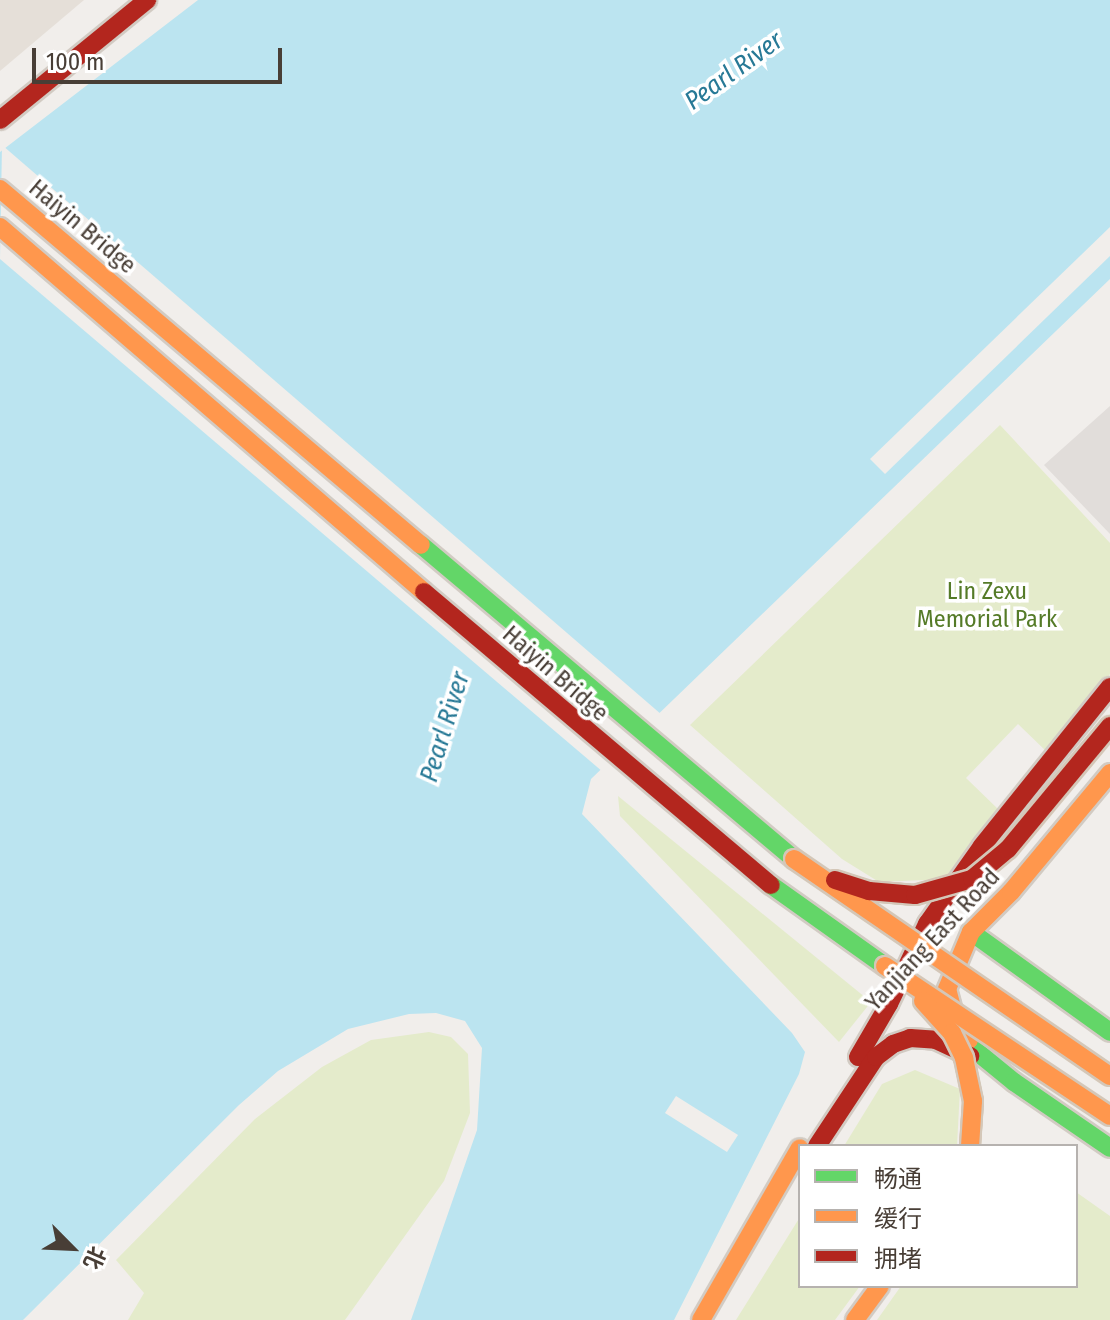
<!DOCTYPE html>
<meta charset="utf-8">
<style>
body{margin:0}
#map{position:relative;width:1110px;height:1320px;overflow:hidden;background:#f1eeeb;font-family:"Fira Sans Condensed","Noto Sans SC",sans-serif}
div>[style]{position:absolute}
[style*='--x']{left:calc(var(--x)*1px);top:calc(var(--y)*1px);width:calc(var(--w)*1px);rotate:calc(var(--a)*1deg)}
.residential>*{inset:0;background:#e5dfd8}
.green>*{inset:0;background:#e4ebcb}
.parking>*{inset:0;background:#e1ddda}
.water>*{inset:0;background:#bbe4f0}
.pier>*{inset:0;background:#f1eeeb}
.roads{filter:drop-shadow(2px 0 #d2cbc3) drop-shadow(-2px 0 #d2cbc3) drop-shadow(0 2px #d2cbc3) drop-shadow(0 -2px #d2cbc3)}
.fast>*{height:18px;margin:-9px;padding:0 9px;transform-origin:9px;border-radius:9px;background:#63d668}
.slow>*{height:18px;margin:-9px;padding:0 9px;transform-origin:9px;border-radius:9px;background:#ff974d}
.jam>*{height:18px;margin:-9px;padding:0 9px;transform-origin:9px;border-radius:9px;background:#b3261e}
.bridges{filter:drop-shadow(2px 0 #d4c7b8) drop-shadow(-2px 0 #d4c7b8) drop-shadow(0 2px #d4c7b8) drop-shadow(0 -2px #d4c7b8)}
.slow-bridge>*{height:18px;margin:-9px;padding:0 9px;transform-origin:9px;border-radius:9px;background:#ff974d}
.jam-bridge>*{height:18px;margin:-9px;padding:0 9px;transform-origin:9px;border-radius:9px;background:#b3261e}
span{translate:-50% -50%;white-space:nowrap;text-align:center;line-height:1.15;-webkit-text-stroke:7px #fff;paint-order:stroke}
.street-label{font-size:24px;color:#483e36}
.park-label{font-size:24px;color:#557b28}
.water-label{font-size:26px;color:#277996;font-style:italic}
.legend{position:absolute;left:798px;top:1144px;width:280px;height:144px;box-sizing:border-box;background:#fff;border:2px solid #b6b2af;margin:0;padding:10px 14px;list-style:none;font-size:24px;color:#483e36}
.legend li{display:flex;align-items:center;gap:16px;height:40px}
.legend b{width:40px;border:2px solid #b6b2af}
.north{position:absolute;left:32px;top:1208px;width:80px;height:80px;-webkit-text-stroke:6px #fff;paint-order:stroke;rotate:114deg;font-size:22px;font-weight:700;line-height:32px;text-align:center;color:#483e36}
.north::after{content:'';display:block;margin:auto;width:28px;height:36px;background:#483e36;clip-path:polygon(50% 0,100% 100%,50% 72%,0 100%)}
.scale{position:absolute;left:32px;top:48px;width:250px;height:36px;box-sizing:border-box;border:4px solid #483e36;border-top:0;padding-left:10px;font-size:24px;line-height:28px;white-space:nowrap;color:#483e36;-webkit-text-stroke:6px #fff;paint-order:stroke}
</style>
<div id="map">
<div class="residential">
<i style="clip-path:polygon(0 0,84px 0,0 71px)"></i>
</div>
<div class="green">
<i style="clip-path:polygon(1000px 425px,1110px 543px,1110px 674px,1047px 752px,1018px 724px,966px 778px,998px 809px,947px 879px,879px 882px,842px 859px,690px 725px)"></i>
<i style="clip-path:polygon(618px 796px,871px 1002px,839px 1042px,620px 816px)"></i>
<i style="clip-path:polygon(429px 1032px,451px 1037px,468px 1054px,470px 1113px,444px 1181px,345px 1320px,128px 1320px,144px 1293px,116px 1260px,255px 1119px,322px 1067px,371px 1040px)"></i>
<i style="clip-path:polygon(915px 1070px,960px 1089px,957px 1146px,844px 1146px,882px 1084px)"></i>
<i style="clip-path:polygon(1076px 1192px,1110px 1216px,1110px 1320px,877px 1320px,901px 1286px,1076px 1286px)"></i>
<i style="clip-path:polygon(800px 1217px,800px 1286px,860px 1286px,835px 1320px,736px 1320px)"></i>
</div>
<div class="parking">
<i style="clip-path:polygon(1110px 406px,1110px 534px,1044px 465px)"></i>
</div>
<div class="water">
<i style="clip-path:polygon(198px 0,1110px 0,1110px 279px,591px 779px,582px 814px,792px 1033px,805px 1052px,799px 1074px,674px 1320px,411px 1320px,477px 1130px,482px 1048px,465px 1021px,436px 1013px,409px 1014px,348px 1029px,278px 1071px,239px 1105px,23px 1320px,0 1320px,0 152px)"></i>
</div>
<div class="pier">
<i style="clip-path:polygon(2px 145px,662px 715px,603px 772px,0 259px)"></i>
<i style="clip-path:polygon(1110px 227px,1110px 256px,885px 474px,870px 459px)"></i>
<i style="clip-path:polygon(676px 1096px,738px 1135px,727px 1152px,665px 1113px)"></i>
</div>
<div class="roads">
<div class="fast">
<i style="--x:421;--y:545;--w:488;--a:40.1"></i>
<i style="--x:771;--y:885;--w:140;--a:35.4"></i>
<i style="--x:971;--y:932;--w:171;--a:35.7"></i>
<i style="--x:969;--y:1040;--w:13;--a:58"></i>
<i style="--x:976;--y:1051;--w:49;--a:39.2"></i>
<i style="--x:1014;--y:1082;--w:116;--a:34.5"></i>
</div>
<div class="slow">
<i style="--x:0;--y:189;--w:551;--a:40.22"></i>
<i style="--x:0;--y:227;--w:559;--a:40.72"></i>
<i style="--x:969;--y:1040;--w:29;--a:-121"></i>
<i style="--x:954;--y:1015;--w:27;--a:-105"></i>
<i style="--x:947;--y:989;--w:62;--a:-67.2"></i>
<i style="--x:971;--y:932;--w:57;--a:-45"></i>
<i style="--x:1011;--y:892;--w:155;--a:-50.2"></i>
<i style="--x:701;--y:1320;--w:198;--a:-60.1"></i>
<i style="--x:855;--y:1320;--w:42;--a:-53.7"></i>
</div>
<div class="jam">
<i style="--x:0;--y:120;--w:190;--a:-39.2"></i>
<i style="--x:424;--y:592;--w:454;--a:40.2"></i>
<i style="--x:858;--y:1057;--w:61;--a:-59.7"></i>
<i style="--x:889;--y:1004;--w:89;--a:-64.6"></i>
<i style="--x:927;--y:924;--w:95;--a:-54.8"></i>
<i style="--x:982;--y:846;--w:204;--a:-51.2"></i>
<i style="--x:817;--y:1146;--w:107;--a:-56.5"></i>
<i style="--x:876;--y:1057;--w:21;--a:-37"></i>
<i style="--x:893;--y:1044;--w:18;--a:-19"></i>
<i style="--x:910;--y:1038;--w:26;--a:4"></i>
<i style="--x:936;--y:1040;--w:38;--a:25"></i>
</div>
</div>
<div class="bridges">
<div class="slow-bridge">
<i style="--x:794;--y:859;--w:383;--a:34.5"></i>
<i style="--x:885;--y:966;--w:270;--a:33.7"></i>
<i style="--x:923;--y:1001;--w:43;--a:47.8"></i>
<i style="--x:952;--y:1033;--w:28;--a:64"></i>
<i style="--x:964;--y:1058;--w:44;--a:78.2"></i>
<i style="--x:973;--y:1101;--w:45;--a:93.8"></i>
</div>
<div class="jam-bridge">
<i style="--x:835;--y:880;--w:36;--a:18"></i>
<i style="--x:869;--y:891;--w:46;--a:5"></i>
<i style="--x:915;--y:895;--w:59;--a:-15.7"></i>
<i style="--x:972;--y:879;--w:47;--a:-39.8"></i>
<i style="--x:1008;--y:849;--w:160;--a:-50.3"></i>
</div>
</div>
<div class="street-label">
<span style="left:82px;top:227px;rotate:40deg">Haiyin Bridge</span>
<span style="left:555px;top:674px;rotate:41deg">Haiyin Bridge</span>
<span style="left:933px;top:940px;rotate:-47deg">Yanjiang East Road</span>
</div>
<div class="park-label">
<span style="left:987px;top:606px">Lin Zexu<br>Memorial Park</span>
</div>
<div class="water-label">
<span style="left:734px;top:71px;rotate:-36deg">Pearl River</span>
<span style="left:445px;top:727px;rotate:-73deg">Pearl River</span>
</div>
<ul class="legend">
<li><b style="height:10px;background:#63d668"></b>畅通</li>
<li><b style="height:10px;background:#ff974d"></b>缓行</li>
<li><b style="height:10px;background:#b3261e"></b>拥堵</li>
</ul>
<div class="north">北</div>
<div class="scale">100 m</div>
</div>
